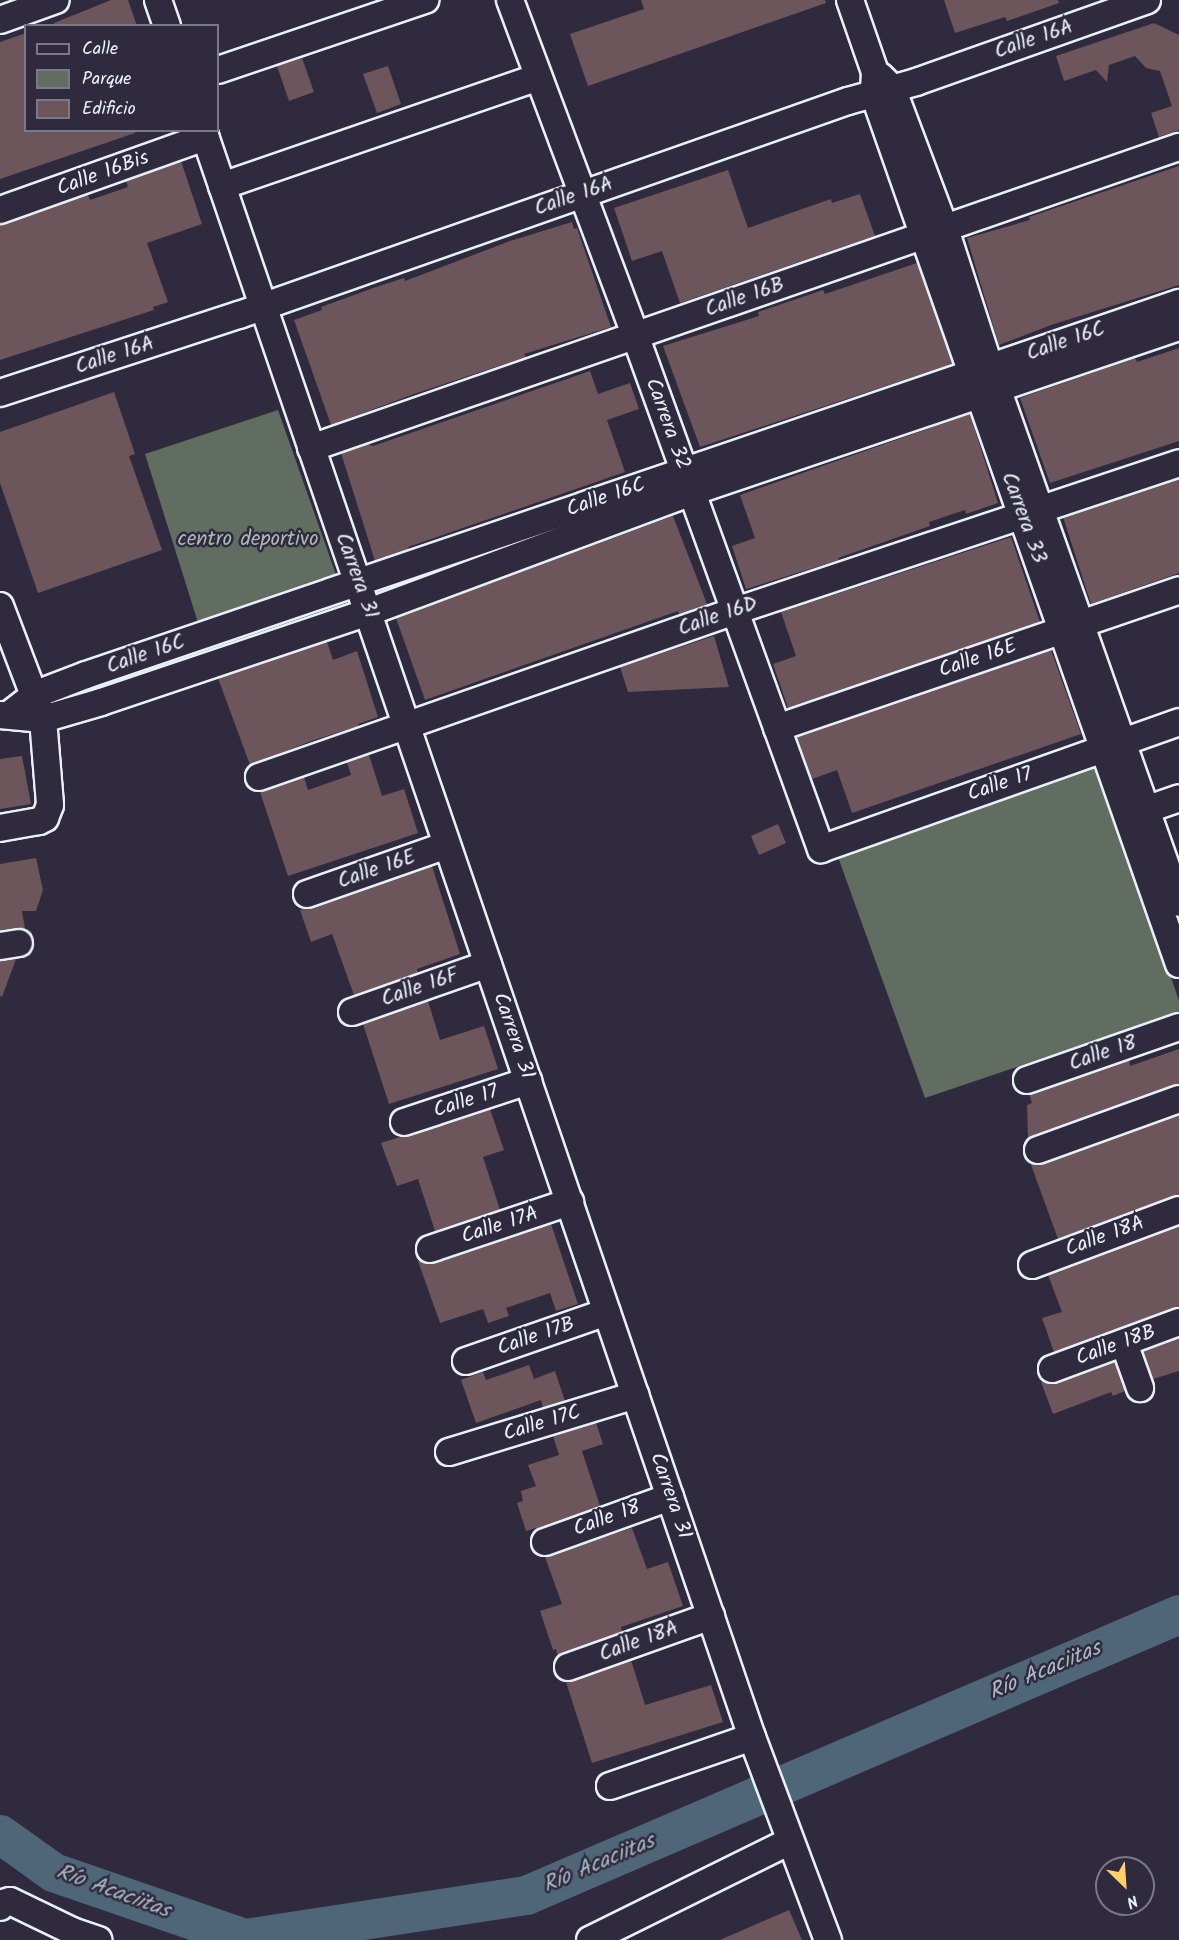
<!DOCTYPE html>
<meta charset="utf-8">
<style>
body{margin:0}
#map{position:relative;width:1179px;height:1940px;overflow:hidden;background:#2f2a3d;font-family:Kalam,sans-serif}
div>[style]{position:absolute}
[style*='--x']{left:calc(var(--x)*1px);top:calc(var(--y)*1px);width:calc(var(--w)*1px);rotate:calc(var(--a)*1deg)}
.green>*{inset:0;background:#626d62}
.river>*{height:39px;margin:-19.5px;padding:0 19.5px;transform-origin:19.5px;border-radius:19.5px;background:#4e6678}
.building>*{inset:0;background:#6c565b}
.roads{filter:drop-shadow(2px 0 #e8f1f8) drop-shadow(-2px 0 #e8f1f8) drop-shadow(0 2px #e8f1f8) drop-shadow(0 -2px #e8f1f8)}
.minor>*{height:26px;margin:-13px;padding:0 13px;transform-origin:13px;border-radius:13px;background:#2f2a3d}
span{translate:-50% -50%;white-space:nowrap;text-align:center;line-height:1.15;-webkit-text-stroke:5px #2f2a3d;paint-order:stroke}
.street-label{font-size:21px;color:#e8f1f8}
.park-label{font-size:21px;color:#acb6b4}
.water-label{font-size:22px;color:#aab9c5;font-style:italic}
.legend{position:absolute;left:24px;top:24px;width:195px;height:108px;box-sizing:border-box;background:#2f2a3d;border:2px solid #797a88;margin:0;padding:8px 10px;list-style:none;font-size:18px;color:#e8f1f8}
.legend li{display:flex;align-items:center;gap:12px;height:30px}
.legend b{width:30px;border:2px solid #797a88}
.north{position:absolute;left:1095px;top:1856px;width:60px;height:60px;box-sizing:border-box;background:#2f2a3d;border:2px solid #797a88;border-radius:50%;rotate:155deg;font-size:16px;font-weight:700;line-height:24px;text-align:center;color:#e8f1f8}
.north::after{content:'';display:block;margin:auto;width:21px;height:27px;background:#ffd166;clip-path:polygon(50% 0,100% 100%,50% 72%,0 100%)}
</style>
<div id="map">
<div class="green">
<i style="clip-path:polygon(278px 410px,340px 586px,201px 632px,145px 454px)"></i>
<i style="clip-path:polygon(1098px 762px,1179px 1001px,1179px 1012px,925px 1098px,838px 857px)"></i>
</div>
<div class="river">
<i style="--x:0;--y:1834;--w:65;--a:35.6"></i>
<i style="--x:53;--y:1872;--w:203;--a:19"></i>
<i style="--x:245;--y:1938;--w:284;--a:-8.7"></i>
<i style="--x:526;--y:1895;--w:711;--a:-23.28"></i>
</div>
<div class="building">
<i style="clip-path:polygon(111px 0,128px 0,137px 26px,54px 26px,54px 23px)"></i>
<i style="clip-path:polygon(641px 0,825px 0,826px 3px,588px 86px,570px 34px,644px 9px)"></i>
<i style="clip-path:polygon(944px 0,1058px 0,1059px 3px,1007px 21px,1005px 17px,955px 33px)"></i>
<i style="clip-path:polygon(1154px 23px,1179px 35px,1179px 130px,1159px 137px,1151px 113px,1172px 106px,1160px 71px,1146px 68px,1135px 56px,1109px 65px,1107px 82px,1096px 70px,1064px 81px,1056px 56px)"></i>
<i style="clip-path:polygon(26px 33px,26px 130px,135px 130px,135px 133px,0 179px,0 42px)"></i>
<i style="clip-path:polygon(302px 58px,314px 92px,289px 101px,277px 66px)"></i>
<i style="clip-path:polygon(388px 66px,401px 104px,377px 113px,363px 74px)"></i>
<i style="clip-path:polygon(181px 161px,202px 224px,147px 243px,168px 302px,153px 307px,154px 310px,0 360px,0 225px,88px 195px,90px 200px,128px 187px,126px 181px)"></i>
<i style="clip-path:polygon(1179px 166px,1179px 285px,1051px 325px,999px 345px,967px 238px,1030px 220px,1029px 217px)"></i>
<i style="clip-path:polygon(728px 170px,748px 228px,831px 199px,832px 203px,860px 194px,875px 236px,680px 303px,662px 251px,632px 261px,614px 208px)"></i>
<i style="clip-path:polygon(572px 222px,574px 229px,577px 228px,611px 327px,524px 354px,526px 357px,414px 394px,331px 425px,294px 320px,322px 310px,321px 307px,376px 287px,404px 278px,405px 281px,510px 241px)"></i>
<i style="clip-path:polygon(917px 263px,953px 364px,700px 447px,663px 346px,759px 316px,758px 312px,823px 290px,825px 294px)"></i>
<i style="clip-path:polygon(1179px 348px,1179px 441px,1050px 483px,1020px 398px,1135px 358px,1137px 362px)"></i>
<i style="clip-path:polygon(590px 371px,598px 394px,630px 383px,639px 409px,607px 420px,625px 472px,408px 547px,409px 549px,375px 561px,341px 453px,368px 444px,373px 446px)"></i>
<i style="clip-path:polygon(114px 392px,135px 454px,129px 456px,162px 550px,38px 593px,0 483px,0 432px)"></i>
<i style="clip-path:polygon(970px 414px,998px 503px,966px 514px,965px 510px,929px 522px,930px 526px,838px 558px,839px 560px,746px 589px,732px 546px,755px 538px,740px 495px)"></i>
<i style="clip-path:polygon(1179px 479px,1179px 573px,1091px 604px,1063px 517px)"></i>
<i style="clip-path:polygon(673px 516px,707px 604px,679px 614px,678px 611px,425px 700px,396px 618px)"></i>
<i style="clip-path:polygon(1011px 537px,1040px 622px,788px 708px,773px 664px,796px 656px,781px 612px)"></i>
<i style="clip-path:polygon(714px 636px,729px 687px,628px 692px,620px 667px)"></i>
<i style="clip-path:polygon(327px 642px,333px 660px,357px 651px,378px 717px,358px 724px,359px 726px,314px 740px,250px 765px,218px 678px)"></i>
<i style="clip-path:polygon(1051px 650px,1081px 734px,852px 813px,837px 770px,812px 779px,797px 737px)"></i>
<i style="clip-path:polygon(369px 755px,382px 796px,404px 789px,418px 833px,288px 876px,260px 792px,304px 777px,308px 790px,351px 775px,347px 762px)"></i>
<i style="clip-path:polygon(22px 756px,31px 804px,0 809px,0 759px)"></i>
<i style="clip-path:polygon(778px 824px,786px 843px,759px 855px,751px 836px)"></i>
<i style="clip-path:polygon(36px 858px,43px 890px,36px 911px,22px 911px,25px 929px,0 931px,0 864px)"></i>
<i style="clip-path:polygon(432px 866px,460px 954px,417px 969px,418px 973px,354px 995px,332px 934px,311px 942px,300px 910px)"></i>
<i style="clip-path:polygon(16px 959px,2px 997px,0 996px,0 961px)"></i>
<i style="clip-path:polygon(428px 1001px,440px 1040px,484px 1026px,498px 1069px,389px 1104px,363px 1024px)"></i>
<i style="clip-path:polygon(1179px 1049px,1179px 1084px,1028px 1139px,1027px 1105px,1032px 1103px,1029px 1094px,1129px 1060px,1130px 1066px)"></i>
<i style="clip-path:polygon(490px 1109px,504px 1150px,483px 1157px,500px 1210px,435px 1231px,418px 1179px,397px 1186px,381px 1143px)"></i>
<i style="clip-path:polygon(1179px 1115px,1179px 1195px,1058px 1239px,1030px 1162px,1043px 1164px)"></i>
<i style="clip-path:polygon(551px 1224px,578px 1304px,556px 1311px,550px 1293px,506px 1308px,509px 1316px,488px 1323px,483px 1309px,440px 1323px,418px 1261px,435px 1263px)"></i>
<i style="clip-path:polygon(1179px 1226px,1179px 1307px,1054px 1352px,1042px 1318px,1062px 1312px,1048px 1275px)"></i>
<i style="clip-path:polygon(1179px 1338px,1179px 1371px,1153px 1379px,1143px 1351px)"></i>
<i style="clip-path:polygon(1115px 1362px,1125px 1391px,1113px 1396px,1111px 1392px,1053px 1414px,1041px 1382px,1057px 1383px)"></i>
<i style="clip-path:polygon(529px 1365px,534px 1379px,555px 1371px,565px 1401px,543px 1408px,541px 1400px,476px 1423px,461px 1380px,483px 1372px,486px 1380px)"></i>
<i style="clip-path:polygon(596px 1423px,603px 1444px,582px 1451px,600px 1506px,536px 1530px,536px 1528px,526px 1531px,517px 1503px,523px 1501px,521px 1491px,536px 1486px,528px 1465px,559px 1455px,553px 1436px)"></i>
<i style="clip-path:polygon(632px 1528px,647px 1569px,668px 1562px,683px 1606px,621px 1627px,622px 1632px,558px 1656px,556px 1649px,553px 1650px,540px 1611px,562px 1604px,545px 1557px)"></i>
<i style="clip-path:polygon(631px 1660px,645px 1705px,711px 1685px,723px 1722px,592px 1763px,566px 1682px)"></i>
<i style="clip-path:polygon(789px 1910px,802px 1940px,720px 1940px)"></i>
</div>
<div class="roads">
<div class="minor">
<i style="--x:158;--y:0;--w:28;--a:71"></i>
<i style="--x:510;--y:0;--w:358;--a:69.5"></i>
<i style="--x:635;--y:335;--w:547;--a:70.11"></i>
<i style="--x:821;--y:849;--w:380;--a:-19.5"></i>
<i style="--x:850;--y:0;--w:76;--a:70.9"></i>
<i style="--x:875;--y:72;--w:22;--a:93"></i>
<i style="--x:874;--y:94;--w:922;--a:70.68"></i>
<i style="--x:0;--y:20;--w:59;--a:-19.7"></i>
<i style="--x:218;--y:70;--w:219;--a:-18.7"></i>
<i style="--x:880;--y:76;--w:17;--a:45"></i>
<i style="--x:892;--y:88;--w:151;--a:69.4"></i>
<i style="--x:945;--y:229;--w:146;--a:72.1"></i>
<i style="--x:990;--y:368;--w:567;--a:70.54"></i>
<i style="--x:203;--y:130;--w:1698;--a:71.14"></i>
<i style="--x:752;--y:1737;--w:217;--a:69.5"></i>
<i style="--x:222;--y:186;--w:334;--a:-19"></i>
<i style="--x:0;--y:210;--w:218;--a:-19.6"></i>
<i style="--x:0;--y:393;--w:251;--a:-18.1"></i>
<i style="--x:239;--y:315;--w:646;--a:-19.36"></i>
<i style="--x:848;--y:101;--w:71;--a:-15.6"></i>
<i style="--x:916;--y:82;--w:245;--a:-19.5"></i>
<i style="--x:311;--y:448;--w:919;--a:-19.13"></i>
<i style="--x:0;--y:606;--w:121;--a:69.2"></i>
<i style="--x:43;--y:719;--w:86;--a:85.3"></i>
<i style="--x:50;--y:805;--w:14;--a:111"></i>
<i style="--x:45;--y:818;--w:7;--a:153"></i>
<i style="--x:39;--y:821;--w:40;--a:170"></i>
<i style="--x:10;--y:714;--w:31;--a:-38"></i>
<i style="--x:34;--y:695;--w:56;--a:-21"></i>
<i style="--x:86;--y:675;--w:1155;--a:-18.8"></i>
<i style="--x:0;--y:715;--w:43;--a:5.3"></i>
<i style="--x:43;--y:719;--w:60;--a:-16.3"></i>
<i style="--x:101;--y:702;--w:283;--a:-18.6"></i>
<i style="--x:369;--y:612;--w:345;--a:-20.4"></i>
<i style="--x:692;--y:492;--w:514;--a:-18.72"></i>
<i style="--x:777;--y:728;--w:425;--a:-18.9"></i>
<i style="--x:259;--y:777;--w:504;--a:-19.23"></i>
<i style="--x:735;--y:611;--w:468;--a:-18.4"></i>
<i style="--x:1145;--y:810;--w:36;--a:-19"></i>
<i style="--x:307;--y:894;--w:148;--a:-19.3"></i>
<i style="--x:0;--y:946;--w:19;--a:-9"></i>
<i style="--x:352;--y:1012;--w:144;--a:-19.4"></i>
<i style="--x:1027;--y:1080;--w:161;--a:-19.2"></i>
<i style="--x:404;--y:1122;--w:131;--a:-18.3"></i>
<i style="--x:1038;--y:1150;--w:150;--a:-19.9"></i>
<i style="--x:430;--y:1249;--w:148;--a:-18.6"></i>
<i style="--x:1032;--y:1265;--w:157;--a:-20.5"></i>
<i style="--x:1124;--y:1343;--w:48;--a:70.4"></i>
<i style="--x:466;--y:1361;--w:149;--a:-19.2"></i>
<i style="--x:1052;--y:1369;--w:135;--a:-20.3"></i>
<i style="--x:449;--y:1452;--w:195;--a:-17"></i>
<i style="--x:545;--y:1542;--w:133;--a:-19.8"></i>
<i style="--x:568;--y:1667;--w:152;--a:-19.6"></i>
<i style="--x:610;--y:1786;--w:150;--a:-19"></i>
<i style="--x:0;--y:1907;--w:5;--a:-53"></i>
<i style="--x:3;--y:1903;--w:7;--a:-16"></i>
<i style="--x:10;--y:1901;--w:69;--a:25.8"></i>
<i style="--x:72;--y:1931;--w:28;--a:19"></i>
<i style="--x:590;--y:1940;--w:223;--a:-26.3"></i>
</div>
</div>
<div class="street-label">
<span style="left:1034px;top:40px;rotate:-19deg">Calle 16A</span>
<span style="left:103px;top:174px;rotate:-20deg">Calle 16Bis</span>
<span style="left:574px;top:197px;rotate:-19deg">Calle 16A</span>
<span style="left:745px;top:298px;rotate:-19deg">Calle 16B</span>
<span style="left:1066px;top:342px;rotate:-19deg">Calle 16C</span>
<span style="left:115px;top:356px;rotate:-18deg">Calle 16A</span>
<span style="left:667px;top:424px;rotate:70deg">Carrera 32</span>
<span style="left:606px;top:498px;rotate:-19deg">Calle 16C</span>
<span style="left:1023px;top:518px;rotate:70deg">Carrera 33</span>
<span style="left:356px;top:576px;rotate:70deg">Carrera 31</span>
<span style="left:718px;top:617px;rotate:-19deg">Calle 16D</span>
<span style="left:146px;top:655px;rotate:-19deg">Calle 16C</span>
<span style="left:978px;top:659px;rotate:-19deg">Calle 16E</span>
<span style="left:1000px;top:785px;rotate:-19deg">Calle 17</span>
<span style="left:377px;top:870px;rotate:-19deg">Calle 16E</span>
<span style="left:420px;top:988px;rotate:-19deg">Calle 16F</span>
<span style="left:513px;top:1036px;rotate:71deg">Carrera 31</span>
<span style="left:1103px;top:1054px;rotate:-19deg">Calle 18</span>
<span style="left:466px;top:1102px;rotate:-18deg">Calle 17</span>
<span style="left:500px;top:1226px;rotate:-18deg">Calle 17A</span>
<span style="left:1105px;top:1237px;rotate:-20deg">Calle 18A</span>
<span style="left:536px;top:1337px;rotate:-19deg">Calle 17B</span>
<span style="left:1116px;top:1346px;rotate:-20deg">Calle 18B</span>
<span style="left:542px;top:1424px;rotate:-17deg">Calle 17C</span>
<span style="left:670px;top:1496px;rotate:71deg">Carrera 31</span>
<span style="left:607px;top:1519px;rotate:-20deg">Calle 18</span>
<span style="left:639px;top:1642px;rotate:-20deg">Calle 18A</span>
</div>
<div class="park-label">
<span style="left:248px;top:540px">centro deportivo</span>
</div>
<div class="water-label">
<span style="left:1045px;top:1671px;rotate:-23deg">Río Acaciitas</span>
<span style="left:599px;top:1864px;rotate:-23deg">Río Acaciitas</span>
<span style="left:113px;top:1892px;rotate:20deg">Río Acaciitas</span>
</div>
<ul class="legend">
<li><b style="height:8px;background:#2f2a3d"></b>Calle</li>
<li><b style="height:16px;background:#626d62"></b>Parque</li>
<li><b style="height:16px;background:#6c565b"></b>Edificio</li>
</ul>
<div class="north">N</div>
</div>
